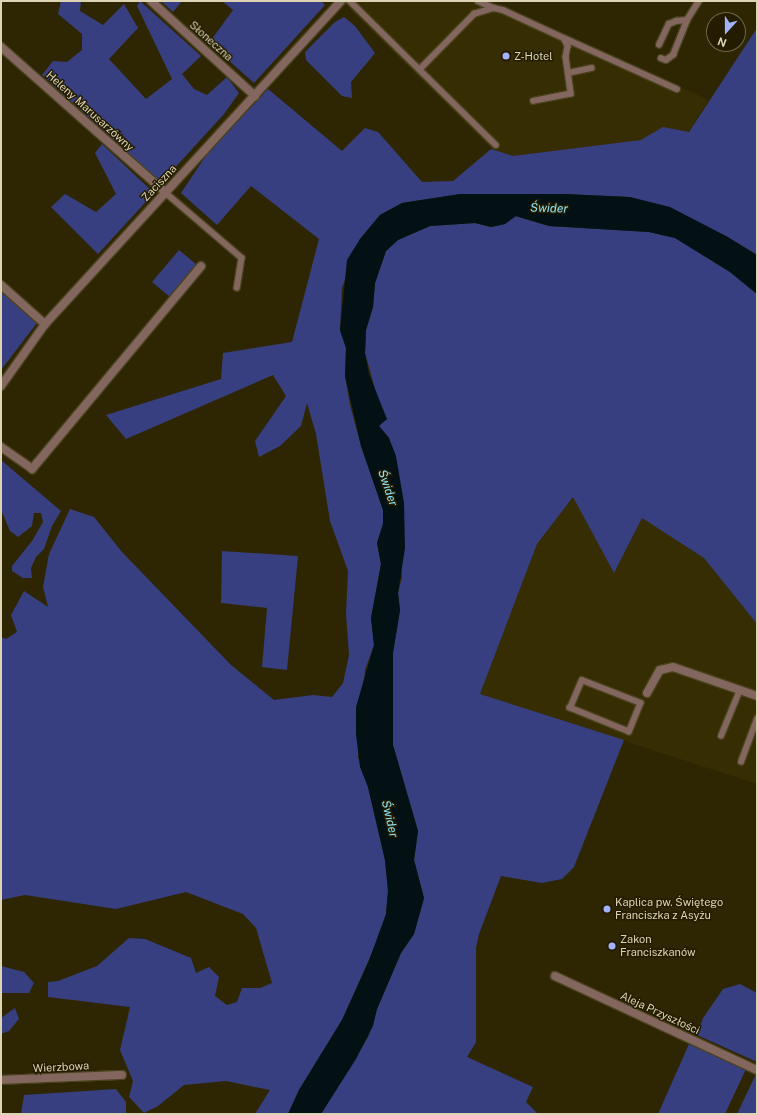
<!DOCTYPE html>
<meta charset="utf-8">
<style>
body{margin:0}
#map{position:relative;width:758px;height:1115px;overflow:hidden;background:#2e2602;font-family:"Public Sans",sans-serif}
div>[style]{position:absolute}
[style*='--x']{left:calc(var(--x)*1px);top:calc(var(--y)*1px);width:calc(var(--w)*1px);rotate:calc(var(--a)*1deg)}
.built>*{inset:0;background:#372d03}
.green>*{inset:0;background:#373f81}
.water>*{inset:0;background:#031115}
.roads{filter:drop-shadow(1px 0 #4a421e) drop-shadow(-1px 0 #4a421e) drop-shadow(0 1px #4a421e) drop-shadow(0 -1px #4a421e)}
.lane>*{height:5.5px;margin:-2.75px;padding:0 2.75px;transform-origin:2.75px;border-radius:2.75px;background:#83665e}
.street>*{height:8px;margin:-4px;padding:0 4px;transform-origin:4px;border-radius:4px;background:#83665e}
.dots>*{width:11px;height:11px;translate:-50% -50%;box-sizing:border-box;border:2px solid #241c00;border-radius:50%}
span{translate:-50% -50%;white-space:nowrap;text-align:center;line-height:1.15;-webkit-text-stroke:3px #241c00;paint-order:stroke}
.street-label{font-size:11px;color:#dcd4b4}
.poi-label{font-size:11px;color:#dcd4b4}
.left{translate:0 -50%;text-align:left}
.water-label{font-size:12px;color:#8ce2f8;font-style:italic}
.frame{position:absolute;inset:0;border:2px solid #dcd4b4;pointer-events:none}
.north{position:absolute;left:706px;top:12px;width:40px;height:40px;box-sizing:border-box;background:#241c00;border:1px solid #6e6648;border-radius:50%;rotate:201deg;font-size:11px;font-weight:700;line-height:16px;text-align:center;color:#dcd4b4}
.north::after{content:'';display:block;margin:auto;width:14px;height:18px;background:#a3b2fc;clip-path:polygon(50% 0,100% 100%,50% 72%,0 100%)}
</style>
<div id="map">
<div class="built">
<i style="clip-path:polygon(358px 1px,490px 1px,709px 100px,660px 175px,512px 169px,350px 9px)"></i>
<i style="clip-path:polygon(573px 497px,614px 573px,642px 518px,704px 558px,757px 624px,757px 784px,480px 694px,537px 544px)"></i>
</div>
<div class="green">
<i style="clip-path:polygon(61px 1px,81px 1px,80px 11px,103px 25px,124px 4px,138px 28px,109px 59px,146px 99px,172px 79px,137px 6px,140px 1px,201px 56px,182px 74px,194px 89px,207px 95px,227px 77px,239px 93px,224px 114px,161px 183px,42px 75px,53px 61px,67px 62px,82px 50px,82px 34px,58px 14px)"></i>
<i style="clip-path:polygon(161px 1px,182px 1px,173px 12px)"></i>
<i style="clip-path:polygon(222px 1px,321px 1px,325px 5px,254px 83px,209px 43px,233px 10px)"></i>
<i style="clip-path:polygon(344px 17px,355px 26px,375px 53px,351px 82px,352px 98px,342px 96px,306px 60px,305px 52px,335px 22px)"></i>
<i style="clip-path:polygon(757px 28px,757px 255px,726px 236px,630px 197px,564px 194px,460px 194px,402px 203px,380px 215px,360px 239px,342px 288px,340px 330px,346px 348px,345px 376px,350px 405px,361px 446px,383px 510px,383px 524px,377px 543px,381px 564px,371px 618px,374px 645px,365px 670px,358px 757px,368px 787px,385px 860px,388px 891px,386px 914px,379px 937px,342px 1020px,299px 1090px,288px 1114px,255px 1114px,270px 1090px,226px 1081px,184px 1085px,158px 1106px,144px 1113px,129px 1097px,133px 1081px,120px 1050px,130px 1007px,48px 997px,48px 982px,58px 981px,97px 966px,129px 938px,145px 939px,191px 958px,196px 973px,209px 967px,219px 977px,215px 996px,227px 1005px,237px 1002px,242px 988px,260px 988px,272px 983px,256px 928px,243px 914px,186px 892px,116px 909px,25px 895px,1px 900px,1px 637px,6px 639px,17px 632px,11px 615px,24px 591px,48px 607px,43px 587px,49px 554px,70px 509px,94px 517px,122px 552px,231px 665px,274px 700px,313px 695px,332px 697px,343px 683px,349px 655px,346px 614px,348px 571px,330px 521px,316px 434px,307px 403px,301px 426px,280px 446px,259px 457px,255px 441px,286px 396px,273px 375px,126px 439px,106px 415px,221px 379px,223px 353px,292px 342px,319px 239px,251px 186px,217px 225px,181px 193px,207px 154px,268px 89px,342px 151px,365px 128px,378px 132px,422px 182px,453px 181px,491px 149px,513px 156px,641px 140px,663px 127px,689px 132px)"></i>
<i style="clip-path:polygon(102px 144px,154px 193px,98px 254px,51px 207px,65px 194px,96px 212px,116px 194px,95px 153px)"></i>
<i style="clip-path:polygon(515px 216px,549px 226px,649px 232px,675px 238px,730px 272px,757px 294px,757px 624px,704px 558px,642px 518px,614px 573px,573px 497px,537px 544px,480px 694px,624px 740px,574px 867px,562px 879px,542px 883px,501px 876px,479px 934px,476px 948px,476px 1042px,467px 1057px,533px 1087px,526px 1102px,538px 1114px,321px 1114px,368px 1037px,377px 1009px,401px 953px,414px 934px,424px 898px,414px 860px,418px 831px,393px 745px,393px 653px,400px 610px,398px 593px,402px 577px,389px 438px,379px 426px,377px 396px,365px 353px,366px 330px,373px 307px,375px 283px,386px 251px,398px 240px,430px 226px,475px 223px,491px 227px,505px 224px)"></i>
<i style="clip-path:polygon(179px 250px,197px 265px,170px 297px,152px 282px)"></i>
<i style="clip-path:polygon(1px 290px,37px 323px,1px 370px)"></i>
<i style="clip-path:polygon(1px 460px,61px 511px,52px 526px,44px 549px,36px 557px,31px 568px,32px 578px,23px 578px,12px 571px,12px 566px,32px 541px,43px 522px,41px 513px,34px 513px,32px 526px,18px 537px,10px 531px,1px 510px)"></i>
<i style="clip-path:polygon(222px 551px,298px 556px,287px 670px,262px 667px,267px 608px,221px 603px)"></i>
<i style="clip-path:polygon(1px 966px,24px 972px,34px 983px,29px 993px,1px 993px)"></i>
<i style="clip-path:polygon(740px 984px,757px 993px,757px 1062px,697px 1035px,703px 1018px,723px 989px)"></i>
<i style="clip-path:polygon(15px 1008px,19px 1019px,9px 1031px,1px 1034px,1px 1018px)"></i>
<i style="clip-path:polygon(689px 1044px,746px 1069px,725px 1114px,658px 1114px)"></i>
<i style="clip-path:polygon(756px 1074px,757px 1114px,737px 1114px)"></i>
<i style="clip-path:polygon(116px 1089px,126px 1102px,126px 1114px,21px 1114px,24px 1095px)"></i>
</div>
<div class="water">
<i style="clip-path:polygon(460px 194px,564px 194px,630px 197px,670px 207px,726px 236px,757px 255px,757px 294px,730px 272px,675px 238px,649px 232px,549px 226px,516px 216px,505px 224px,491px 227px,475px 223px,430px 226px,398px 240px,386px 251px,375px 283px,373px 307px,366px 330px,365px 353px,369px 374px,387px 419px,379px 426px,389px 438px,396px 456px,404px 503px,405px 548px,398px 593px,400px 610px,393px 653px,393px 745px,418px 831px,414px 860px,424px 898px,414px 934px,401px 953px,377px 1009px,373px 1026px,356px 1059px,321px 1114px,288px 1114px,299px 1090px,342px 1020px,368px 963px,386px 914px,388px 891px,385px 860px,368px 787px,360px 767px,356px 734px,356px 707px,374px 645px,371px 618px,381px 564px,377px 543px,383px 524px,383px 510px,361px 446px,345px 376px,346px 348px,340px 330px,347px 260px,360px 239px,380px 215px,402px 203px)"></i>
</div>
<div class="roads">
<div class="lane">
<i style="--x:350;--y:1;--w:205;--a:44.6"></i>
<i style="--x:478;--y:1;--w:17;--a:24"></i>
<i style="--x:564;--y:38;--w:124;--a:24.3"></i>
<i style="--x:659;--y:45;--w:23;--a:-65"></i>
<i style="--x:669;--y:24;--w:8;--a:-23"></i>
<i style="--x:676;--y:21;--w:11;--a:-5"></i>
<i style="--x:661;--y:58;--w:5;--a:22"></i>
<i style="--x:666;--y:60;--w:9;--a:-36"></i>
<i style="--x:673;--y:55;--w:38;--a:-68"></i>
<i style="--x:687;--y:20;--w:22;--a:-58"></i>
<i style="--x:421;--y:68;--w:76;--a:-45.5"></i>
<i style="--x:474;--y:14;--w:21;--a:-17"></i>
<i style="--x:494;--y:8;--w:9;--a:13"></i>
<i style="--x:503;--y:10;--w:67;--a:24.7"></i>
<i style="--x:564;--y:38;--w:9;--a:63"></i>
<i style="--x:568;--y:46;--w:11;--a:100"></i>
<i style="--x:566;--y:57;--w:37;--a:82"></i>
<i style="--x:571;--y:94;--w:38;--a:169"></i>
<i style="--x:568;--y:73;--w:24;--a:-12"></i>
<i style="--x:165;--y:192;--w:101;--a:40.6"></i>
<i style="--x:242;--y:258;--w:30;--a:99"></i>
<i style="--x:582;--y:680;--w:63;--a:21.3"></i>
<i style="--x:641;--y:703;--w:31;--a:112"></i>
<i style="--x:629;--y:732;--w:64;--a:-157.9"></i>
<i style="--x:570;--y:708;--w:30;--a:-67"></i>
<i style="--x:721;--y:736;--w:50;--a:-67.6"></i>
<i style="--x:741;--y:762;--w:46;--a:-69.6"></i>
</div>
<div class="street">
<i style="--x:151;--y:1;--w:141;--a:42.4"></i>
<i style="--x:1;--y:47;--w:219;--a:41.5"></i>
<i style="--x:1;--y:285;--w:59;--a:41.6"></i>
<i style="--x:1;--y:386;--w:76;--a:-54.6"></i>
<i style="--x:45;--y:324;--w:438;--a:-47.5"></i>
<i style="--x:1;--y:447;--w:38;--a:35"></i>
<i style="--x:32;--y:469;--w:264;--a:-50.2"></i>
<i style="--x:647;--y:693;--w:26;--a:-61"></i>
<i style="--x:660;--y:670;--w:13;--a:-13"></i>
<i style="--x:673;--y:667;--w:89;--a:19"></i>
<i style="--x:555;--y:976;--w:223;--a:25"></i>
<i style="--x:1;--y:1080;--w:121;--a:-2.4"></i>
</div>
</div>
<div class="dots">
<i style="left:506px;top:56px;background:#a3b2fc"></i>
<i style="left:607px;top:909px;background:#a3b2fc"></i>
<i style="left:612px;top:946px;background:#a3b2fc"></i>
</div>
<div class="street-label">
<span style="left:211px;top:41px;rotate:42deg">Słoneczna</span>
<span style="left:90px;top:111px;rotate:42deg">Heleny Marusarzówny</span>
<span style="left:159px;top:183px;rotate:-47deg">Zaciszna</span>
<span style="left:660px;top:1013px;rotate:25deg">Aleja Przyszłości</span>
<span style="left:61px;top:1067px;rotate:-3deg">Wierzbowa</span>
</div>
<div class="poi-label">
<span class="left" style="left:514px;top:56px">Z-Hotel</span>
<span class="left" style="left:615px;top:909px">Kaplica pw. Świętego<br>Franciszka z Asyżu</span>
<span class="left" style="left:620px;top:946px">Zakon<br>Franciszkanów</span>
</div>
<div class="water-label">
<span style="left:549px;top:209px;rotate:2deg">Świder</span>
<span style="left:387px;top:488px;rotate:71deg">Świder</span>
<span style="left:389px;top:819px;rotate:77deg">Świder</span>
</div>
<div class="frame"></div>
<div class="north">N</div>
</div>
